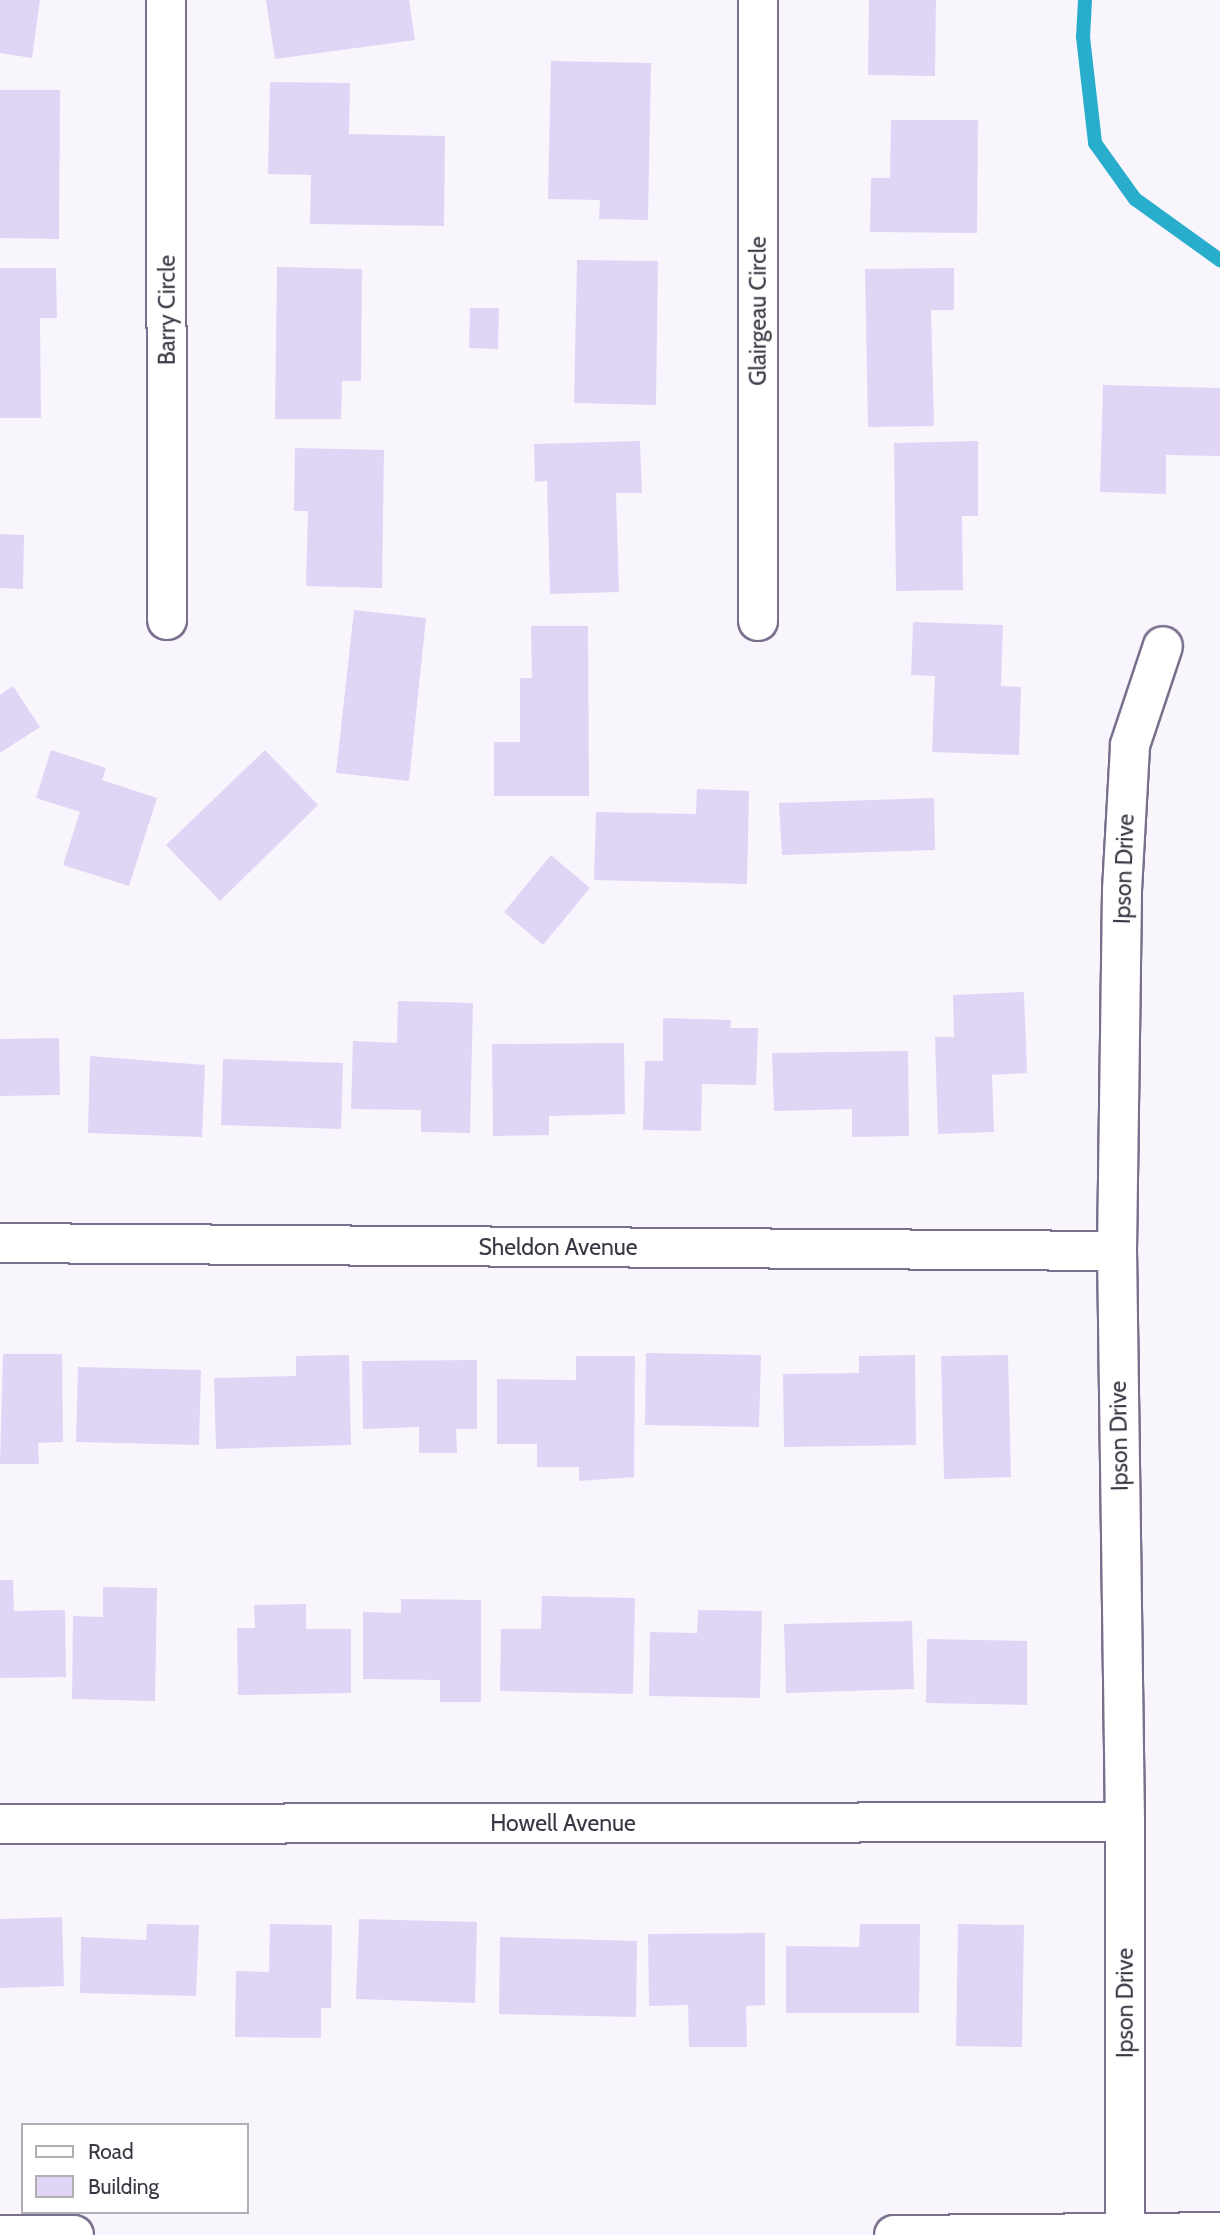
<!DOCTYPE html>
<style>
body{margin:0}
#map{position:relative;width:1220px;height:2235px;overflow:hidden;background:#f8f6fc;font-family:Cabin,sans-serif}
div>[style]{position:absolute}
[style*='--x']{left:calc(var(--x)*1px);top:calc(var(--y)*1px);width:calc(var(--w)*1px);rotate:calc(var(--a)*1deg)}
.stream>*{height:14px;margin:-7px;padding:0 7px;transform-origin:7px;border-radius:7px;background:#29adcd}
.building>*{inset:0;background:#e1d5f6}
.roads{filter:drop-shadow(2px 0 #7a6f8d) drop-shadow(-2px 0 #7a6f8d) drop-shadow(0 2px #7a6f8d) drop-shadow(0 -2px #7a6f8d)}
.minor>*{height:38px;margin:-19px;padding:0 19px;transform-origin:19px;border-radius:19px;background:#fff}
span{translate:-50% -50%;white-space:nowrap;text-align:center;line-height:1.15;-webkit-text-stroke:7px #fff;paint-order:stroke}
.street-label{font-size:23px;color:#3b3643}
.legend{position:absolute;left:21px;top:2123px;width:228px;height:91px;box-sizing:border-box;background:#fff;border:2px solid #b1afb4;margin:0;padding:9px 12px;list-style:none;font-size:21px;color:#3b3643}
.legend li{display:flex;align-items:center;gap:14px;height:35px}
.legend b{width:35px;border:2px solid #b1afb4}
</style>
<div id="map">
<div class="stream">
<i style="--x:1085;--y:0;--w:37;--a:93"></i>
<i style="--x:1083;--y:37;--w:107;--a:83.5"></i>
<i style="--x:1095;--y:143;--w:69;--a:54.5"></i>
<i style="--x:1135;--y:199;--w:105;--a:35.7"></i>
</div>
<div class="building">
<i style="clip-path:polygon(0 0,40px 0,32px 58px,0 53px)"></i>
<i style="clip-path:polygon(266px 0,409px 0,415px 40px,275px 59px)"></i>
<i style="clip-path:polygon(869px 0,936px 0,935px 76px,868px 75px)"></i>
<i style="clip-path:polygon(551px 61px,651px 63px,648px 220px,599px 219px,600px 200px,548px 199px)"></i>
<i style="clip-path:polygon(270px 82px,350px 83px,349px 134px,445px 136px,444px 226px,310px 224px,311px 175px,268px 174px)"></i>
<i style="clip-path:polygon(0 90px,60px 90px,59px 239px,0 238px)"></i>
<i style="clip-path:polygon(891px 120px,978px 120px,977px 233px,870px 232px,871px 178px,890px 178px)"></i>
<i style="clip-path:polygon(577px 260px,658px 261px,656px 405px,574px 403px)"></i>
<i style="clip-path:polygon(277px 267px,362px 269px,361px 381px,342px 381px,341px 419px,275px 419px)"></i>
<i style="clip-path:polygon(0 268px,56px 268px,57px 318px,40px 318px,41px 418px,0 418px)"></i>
<i style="clip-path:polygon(954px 268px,954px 310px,931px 310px,934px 426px,868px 427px,865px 269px)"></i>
<i style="clip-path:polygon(470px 308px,499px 308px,498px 349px,469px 348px)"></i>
<i style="clip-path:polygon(1103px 385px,1220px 388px,1220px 456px,1166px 455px,1166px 494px,1100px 492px)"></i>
<i style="clip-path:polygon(640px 441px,642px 493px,616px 493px,619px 592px,550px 594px,547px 481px,535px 482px,534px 444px)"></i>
<i style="clip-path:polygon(978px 441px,978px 516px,962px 516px,963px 590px,896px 591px,894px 443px)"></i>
<i style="clip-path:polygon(295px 448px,384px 450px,382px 588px,306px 586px,308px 511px,294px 511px)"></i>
<i style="clip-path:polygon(0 534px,24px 535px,23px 589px,0 588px)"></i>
<i style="clip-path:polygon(354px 610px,426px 618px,409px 781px,336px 773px)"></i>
<i style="clip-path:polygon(913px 622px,1003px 625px,1001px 686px,1021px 687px,1019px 755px,932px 752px,935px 676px,911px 675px)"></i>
<i style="clip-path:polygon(531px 626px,588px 626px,589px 796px,494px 796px,494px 742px,520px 742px,520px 678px,532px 678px)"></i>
<i style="clip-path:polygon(13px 686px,40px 727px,0 753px,0 695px)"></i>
<i style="clip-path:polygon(51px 750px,106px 768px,102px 780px,157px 798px,129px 886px,63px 865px,80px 812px,36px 798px)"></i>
<i style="clip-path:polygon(265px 750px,318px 805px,220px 901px,166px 845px)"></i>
<i style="clip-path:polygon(697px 789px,749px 791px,747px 884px,594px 880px,596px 812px,696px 814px)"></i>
<i style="clip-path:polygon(934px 798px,935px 850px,782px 855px,779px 803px)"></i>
<i style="clip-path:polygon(551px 855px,590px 888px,543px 945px,504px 912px)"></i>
<i style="clip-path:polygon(1024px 992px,1027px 1073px,992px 1075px,994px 1132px,938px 1134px,935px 1037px,954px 1037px,953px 995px)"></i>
<i style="clip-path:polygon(398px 1001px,473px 1003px,470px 1133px,421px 1132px,421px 1110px,351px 1109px,353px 1041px,397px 1043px)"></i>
<i style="clip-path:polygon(663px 1018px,731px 1020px,730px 1028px,758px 1028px,756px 1085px,702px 1084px,701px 1131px,643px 1130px,645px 1061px,663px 1061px)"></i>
<i style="clip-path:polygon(59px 1038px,60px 1095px,0 1096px,0 1039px)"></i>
<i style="clip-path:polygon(624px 1043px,625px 1114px,549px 1116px,549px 1135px,493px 1136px,492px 1044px)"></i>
<i style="clip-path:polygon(908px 1051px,909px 1136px,852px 1137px,852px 1109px,774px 1111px,772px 1053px)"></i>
<i style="clip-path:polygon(90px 1056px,205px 1065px,202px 1137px,88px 1133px)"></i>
<i style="clip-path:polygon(223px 1059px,343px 1063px,341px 1129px,221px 1125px)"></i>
<i style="clip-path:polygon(646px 1353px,761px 1355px,759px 1427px,645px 1425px)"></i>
<i style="clip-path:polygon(3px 1354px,62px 1354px,63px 1442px,38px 1443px,39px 1464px,0 1464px)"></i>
<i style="clip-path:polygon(349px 1355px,351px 1445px,216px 1449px,214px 1378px,296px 1376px,296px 1356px)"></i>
<i style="clip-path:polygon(915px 1355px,916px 1445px,784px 1447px,783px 1374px,859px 1373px,859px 1356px)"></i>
<i style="clip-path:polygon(1008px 1355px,1011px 1477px,944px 1479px,941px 1356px)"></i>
<i style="clip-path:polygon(576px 1356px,635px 1356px,634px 1477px,579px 1481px,579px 1467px,537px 1467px,537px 1444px,497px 1444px,497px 1379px,576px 1380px)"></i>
<i style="clip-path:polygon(477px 1360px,477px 1429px,456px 1429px,457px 1453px,419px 1453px,419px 1427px,363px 1429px,362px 1361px)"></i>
<i style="clip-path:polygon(78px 1367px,201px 1370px,199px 1445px,76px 1442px)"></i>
<i style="clip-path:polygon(0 1580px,13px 1580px,14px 1611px,65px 1610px,66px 1677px,0 1678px)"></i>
<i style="clip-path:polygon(103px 1587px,157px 1588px,155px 1701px,72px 1699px,73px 1616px,103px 1617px)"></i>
<i style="clip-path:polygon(542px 1596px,635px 1598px,633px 1694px,500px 1691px,501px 1629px,541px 1629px)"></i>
<i style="clip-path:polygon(401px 1599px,481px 1600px,481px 1702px,440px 1702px,440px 1680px,363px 1679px,363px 1612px,401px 1613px)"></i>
<i style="clip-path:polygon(306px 1604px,306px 1629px,351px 1629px,351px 1693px,238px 1695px,237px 1628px,255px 1628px,254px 1605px)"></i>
<i style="clip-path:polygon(698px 1610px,762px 1611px,760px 1698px,649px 1696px,650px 1632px,697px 1633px)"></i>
<i style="clip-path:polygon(912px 1621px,914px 1689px,786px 1693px,784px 1624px)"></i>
<i style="clip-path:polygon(927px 1639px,1027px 1641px,1027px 1705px,926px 1703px)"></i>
<i style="clip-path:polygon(62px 1917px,64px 1986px,0 1988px,0 1919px)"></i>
<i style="clip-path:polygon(359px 1919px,477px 1922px,475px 2003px,356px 1999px)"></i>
<i style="clip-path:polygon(147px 1924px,199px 1925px,196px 1996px,80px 1993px,81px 1937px,146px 1940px)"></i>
<i style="clip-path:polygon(270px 1924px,332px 1925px,331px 2008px,321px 2008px,321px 2038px,235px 2037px,236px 1971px,269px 1972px)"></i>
<i style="clip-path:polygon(860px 1924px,920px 1924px,919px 2013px,786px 2013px,786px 1946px,859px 1947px)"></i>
<i style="clip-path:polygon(958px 1924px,1024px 1925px,1022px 2047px,956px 2046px)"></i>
<i style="clip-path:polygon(765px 1933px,765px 2005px,746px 2006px,747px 2047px,689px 2047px,688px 2005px,649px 2006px,648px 1934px)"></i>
<i style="clip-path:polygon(500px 1937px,637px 1941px,636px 2017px,499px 2014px)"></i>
</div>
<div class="roads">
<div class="minor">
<i style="--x:166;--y:0;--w:620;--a:89.91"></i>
<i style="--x:758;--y:0;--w:621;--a:90"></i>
<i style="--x:0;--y:1243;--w:1117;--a:0.41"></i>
<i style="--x:0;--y:1824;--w:1125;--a:-0.1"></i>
<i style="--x:1125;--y:2232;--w:410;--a:-90"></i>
<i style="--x:1125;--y:1822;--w:571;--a:-90.8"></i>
<i style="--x:1117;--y:1251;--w:361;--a:-89.2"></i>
<i style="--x:1122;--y:890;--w:145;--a:-86.8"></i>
<i style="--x:1130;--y:745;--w:104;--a:-71.6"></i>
<i style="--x:0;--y:2235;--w:74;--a:0"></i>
<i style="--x:894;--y:2235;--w:326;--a:-0.5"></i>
</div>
</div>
<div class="street-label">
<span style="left:167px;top:310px;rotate:-90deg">Barry Circle</span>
<span style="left:758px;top:311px;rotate:-90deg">Glairgeau Circle</span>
<span style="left:1124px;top:869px;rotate:-88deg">Ipson Drive</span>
<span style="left:558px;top:1247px">Sheldon Avenue</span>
<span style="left:1119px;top:1436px;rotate:-91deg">Ipson Drive</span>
<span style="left:563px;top:1823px">Howell Avenue</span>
<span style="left:1125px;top:2003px;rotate:-90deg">Ipson Drive</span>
</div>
<ul class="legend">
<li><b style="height:9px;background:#fff"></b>Road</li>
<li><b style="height:19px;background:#e1d5f6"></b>Building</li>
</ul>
</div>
